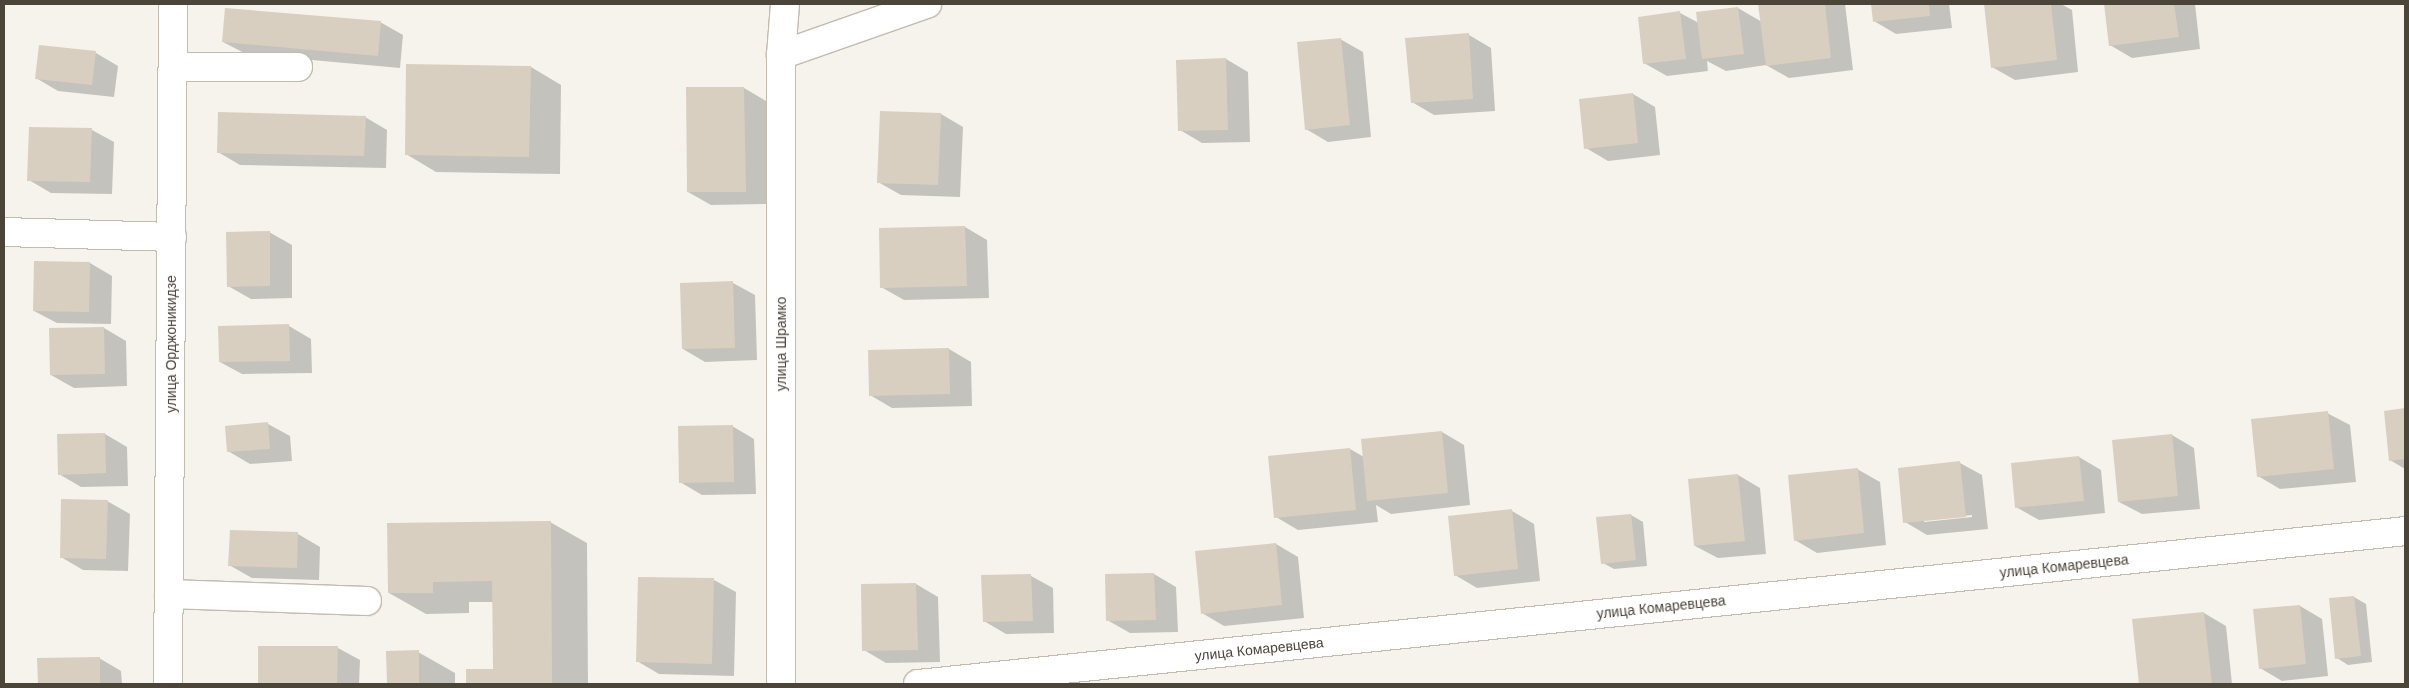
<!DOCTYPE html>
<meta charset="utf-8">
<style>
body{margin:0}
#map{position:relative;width:2409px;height:688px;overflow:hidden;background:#f6f3ec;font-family:Arial,sans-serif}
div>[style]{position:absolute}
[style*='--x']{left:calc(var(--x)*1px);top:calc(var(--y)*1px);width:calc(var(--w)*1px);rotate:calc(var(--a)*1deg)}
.shadow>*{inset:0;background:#0003}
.building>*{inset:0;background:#d8cfc1}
.roads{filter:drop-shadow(1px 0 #c2bbae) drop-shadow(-1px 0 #c2bbae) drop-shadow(0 1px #c2bbae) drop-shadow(0 -1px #c2bbae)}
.minor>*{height:28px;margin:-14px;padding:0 14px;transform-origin:14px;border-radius:14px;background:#fff}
span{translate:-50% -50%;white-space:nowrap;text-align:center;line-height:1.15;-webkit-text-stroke:4px #fff;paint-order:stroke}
.street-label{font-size:14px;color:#4b4439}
.frame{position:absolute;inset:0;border:5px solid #4b4439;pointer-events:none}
</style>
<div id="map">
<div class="shadow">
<i style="clip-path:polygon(42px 4px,99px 4px,99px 5px,43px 4px)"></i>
<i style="clip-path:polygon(1760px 4px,1845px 4px,1853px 70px,1789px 78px,1766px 65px,1726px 71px,1707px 61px,1708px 71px,1667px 76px,1644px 63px,1680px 13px,1699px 23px,1738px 8px,1762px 22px)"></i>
<i style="clip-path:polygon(1872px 4px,1949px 4px,1952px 28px,1896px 34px,1874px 21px)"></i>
<i style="clip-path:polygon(1985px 4px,2061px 4px,2072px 10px,2078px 72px,2015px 80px,1992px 67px)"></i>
<i style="clip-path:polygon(2105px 4px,2195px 4px,2200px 49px,2132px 58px,2110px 45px)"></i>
<i style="clip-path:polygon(380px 22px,403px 35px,400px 68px,246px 54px,223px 42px)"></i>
<i style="clip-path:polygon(1469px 35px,1491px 48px,1495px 111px,1434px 115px,1412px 102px)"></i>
<i style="clip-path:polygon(1340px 39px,1363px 52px,1371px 137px,1328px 142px,1306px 129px)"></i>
<i style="clip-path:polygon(40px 47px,96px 53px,118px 66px,114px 97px,58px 91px,36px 78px)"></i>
<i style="clip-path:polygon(1226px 59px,1248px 72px,1250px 142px,1202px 143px,1180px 130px)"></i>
<i style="clip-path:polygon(531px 67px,561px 85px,560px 174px,436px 172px,406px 154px)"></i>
<i style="clip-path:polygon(744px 88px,766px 101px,768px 204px,711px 205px,688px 192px,687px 89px)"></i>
<i style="clip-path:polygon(1633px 94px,1655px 107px,1660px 155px,1608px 161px,1586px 148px)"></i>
<i style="clip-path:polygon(941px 114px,963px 127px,960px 197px,901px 195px,878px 182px)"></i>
<i style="clip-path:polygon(365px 117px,387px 130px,386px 168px,240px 165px,218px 152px)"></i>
<i style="clip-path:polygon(92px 130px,114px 142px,112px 194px,51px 193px,29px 180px)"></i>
<i style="clip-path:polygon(965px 227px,987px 240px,989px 298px,904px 300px,881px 287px,880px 230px)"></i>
<i style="clip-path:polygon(269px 232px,292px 245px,292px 298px,251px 299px,228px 286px)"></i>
<i style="clip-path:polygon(90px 263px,112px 276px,111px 324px,57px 323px,34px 311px)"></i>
<i style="clip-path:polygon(733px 283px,755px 295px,757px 360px,705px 362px,683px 349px)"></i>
<i style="clip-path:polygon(289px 326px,311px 339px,312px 373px,242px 374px,220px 362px)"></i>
<i style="clip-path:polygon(104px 328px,126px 341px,127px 386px,74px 388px,51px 375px)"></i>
<i style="clip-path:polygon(949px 349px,971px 362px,972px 406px,892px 408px,870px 395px)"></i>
<i style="clip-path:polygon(2405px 410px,2405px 469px,2390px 460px,2385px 412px)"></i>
<i style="clip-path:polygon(2327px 413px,2350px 425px,2356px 482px,2280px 489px,2258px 476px)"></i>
<i style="clip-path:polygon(268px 424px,290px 436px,292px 461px,250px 464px,228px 451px)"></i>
<i style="clip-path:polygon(732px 426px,754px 439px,756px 494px,702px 495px,680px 482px)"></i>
<i style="clip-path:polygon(1442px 432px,1464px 445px,1470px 505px,1391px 514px,1376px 505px,1378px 522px,1298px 530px,1276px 517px,1350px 449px,1364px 457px)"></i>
<i style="clip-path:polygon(105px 434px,127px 447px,128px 486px,81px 487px,59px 474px)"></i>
<i style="clip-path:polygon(2172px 435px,2194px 448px,2200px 509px,2142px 514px,2119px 502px)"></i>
<i style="clip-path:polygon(2079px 457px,2101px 470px,2105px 513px,2039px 520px,2016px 507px)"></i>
<i style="clip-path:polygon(evenodd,1960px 463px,1982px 475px,1988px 529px,1927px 535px,1905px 522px,1960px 463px,1972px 515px,1972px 517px,1924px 522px,1924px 520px,1972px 515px)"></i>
<i style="clip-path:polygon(1857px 469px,1880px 482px,1886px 545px,1817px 553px,1795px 540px)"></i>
<i style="clip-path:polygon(1738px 475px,1760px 488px,1766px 554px,1718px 558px,1695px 546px)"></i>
<i style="clip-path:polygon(107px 501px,130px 514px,128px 571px,83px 570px,61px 557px)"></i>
<i style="clip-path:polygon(1512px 511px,1534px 524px,1540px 581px,1477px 588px,1455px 575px)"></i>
<i style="clip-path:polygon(1631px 515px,1643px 522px,1647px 566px,1614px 569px,1603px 563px)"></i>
<i style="clip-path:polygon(550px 522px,587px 543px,588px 684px,467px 684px,467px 671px,494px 671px,493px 602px,469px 602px,469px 613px,426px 614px,389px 593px)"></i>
<i style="clip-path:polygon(298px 534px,320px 547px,319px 580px,252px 578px,229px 565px)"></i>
<i style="clip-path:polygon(1276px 544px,1298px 557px,1304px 618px,1224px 626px,1202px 613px)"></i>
<i style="clip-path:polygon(1154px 574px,1176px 587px,1178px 632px,1130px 633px,1107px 620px)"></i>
<i style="clip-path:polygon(1031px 576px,1053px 588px,1054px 633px,1006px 634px,984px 621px)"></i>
<i style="clip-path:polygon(714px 580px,736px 592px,734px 676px,659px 674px,637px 661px)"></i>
<i style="clip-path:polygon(916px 584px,938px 597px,940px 662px,886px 663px,864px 650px)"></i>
<i style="clip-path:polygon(2354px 597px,2366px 604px,2372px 662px,2348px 665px,2337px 658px,2331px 600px)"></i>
<i style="clip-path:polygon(2300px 606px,2322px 619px,2328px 676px,2282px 681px,2260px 668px)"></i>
<i style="clip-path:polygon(2204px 613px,2226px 626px,2232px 684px,2141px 684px,2134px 621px)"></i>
<i style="clip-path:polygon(259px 647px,338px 648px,360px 660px,359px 684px,259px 684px)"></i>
<i style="clip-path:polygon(388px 652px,418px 652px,455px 673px,455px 684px,388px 684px)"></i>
<i style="clip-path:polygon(99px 658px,121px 671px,122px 684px,39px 684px,38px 659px)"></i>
</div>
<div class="building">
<i style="clip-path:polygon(1758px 4px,1825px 4px,1831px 58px,1766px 66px)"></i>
<i style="clip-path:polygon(1871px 4px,1929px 4px,1930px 16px,1873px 22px)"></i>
<i style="clip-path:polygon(1984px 4px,2051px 4px,2057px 60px,1991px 68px)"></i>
<i style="clip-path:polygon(2104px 4px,2174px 4px,2179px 37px,2109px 46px)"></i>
<i style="clip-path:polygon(1738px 7px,1744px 54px,1702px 59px,1696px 12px)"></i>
<i style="clip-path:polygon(225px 8px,381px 21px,378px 56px,222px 42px)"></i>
<i style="clip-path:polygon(1680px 11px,1686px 59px,1643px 64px,1638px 17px)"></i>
<i style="clip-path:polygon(1469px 33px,1473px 99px,1411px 103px,1405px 38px)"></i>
<i style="clip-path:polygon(1341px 38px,1350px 125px,1305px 130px,1297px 42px)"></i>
<i style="clip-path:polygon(39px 45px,96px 51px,92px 85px,35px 79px)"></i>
<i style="clip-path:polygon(1226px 58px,1228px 130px,1178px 131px,1176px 60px)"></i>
<i style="clip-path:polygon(406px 64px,531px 66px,529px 157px,405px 155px)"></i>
<i style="clip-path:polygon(686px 87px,744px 87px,746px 192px,687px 192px)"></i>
<i style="clip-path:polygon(1633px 93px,1638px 143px,1584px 149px,1579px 99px)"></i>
<i style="clip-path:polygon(880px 111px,941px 113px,938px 185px,877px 183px)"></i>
<i style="clip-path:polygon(218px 112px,366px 116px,364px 156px,217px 153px)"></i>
<i style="clip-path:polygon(29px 127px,92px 128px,90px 182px,27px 181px)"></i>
<i style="clip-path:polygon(965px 226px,967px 286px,880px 288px,879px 228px)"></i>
<i style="clip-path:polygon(270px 231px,270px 286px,227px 287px,226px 232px)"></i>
<i style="clip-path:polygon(34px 261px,90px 262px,89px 312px,33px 311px)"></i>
<i style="clip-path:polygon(733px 281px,735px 348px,682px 349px,680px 283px)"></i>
<i style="clip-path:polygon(289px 324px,290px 361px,219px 362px,218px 326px)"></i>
<i style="clip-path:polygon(104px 327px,105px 374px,50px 375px,49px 328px)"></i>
<i style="clip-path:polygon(949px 348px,950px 394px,869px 396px,868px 350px)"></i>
<i style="clip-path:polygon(2405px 408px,2405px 459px,2389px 461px,2384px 411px)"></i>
<i style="clip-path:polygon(2328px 411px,2334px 469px,2257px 477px,2251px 419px)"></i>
<i style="clip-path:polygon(268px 422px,270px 449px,227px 452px,225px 426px)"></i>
<i style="clip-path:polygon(733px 425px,734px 482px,679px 483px,678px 426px)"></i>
<i style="clip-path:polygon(1442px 431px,1448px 493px,1367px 501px,1361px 439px)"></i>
<i style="clip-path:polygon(105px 433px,106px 473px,58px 475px,57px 434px)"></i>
<i style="clip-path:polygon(2172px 434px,2178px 496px,2118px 502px,2112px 440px)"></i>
<i style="clip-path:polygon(1350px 448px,1356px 510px,1274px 518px,1268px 456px)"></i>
<i style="clip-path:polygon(2079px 456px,2084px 501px,2015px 508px,2011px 463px)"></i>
<i style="clip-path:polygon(1960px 461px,1966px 517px,1903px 523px,1898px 468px)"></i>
<i style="clip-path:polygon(1858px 468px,1864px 533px,1794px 541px,1788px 475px)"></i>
<i style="clip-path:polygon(1738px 474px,1745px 541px,1694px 546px,1688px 479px)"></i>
<i style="clip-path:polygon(61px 499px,108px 500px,106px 559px,60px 558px)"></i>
<i style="clip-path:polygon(1512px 509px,1518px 569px,1454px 576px,1448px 516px)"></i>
<i style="clip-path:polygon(1631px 514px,1636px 560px,1601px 564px,1596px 517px)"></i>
<i style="clip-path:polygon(551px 521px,552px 684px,466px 684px,466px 669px,493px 669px,492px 581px,433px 582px,433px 593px,388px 593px,387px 523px)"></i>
<i style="clip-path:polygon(230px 530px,298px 532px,297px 568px,228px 566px)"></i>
<i style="clip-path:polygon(1276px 543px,1282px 605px,1201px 614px,1195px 551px)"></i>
<i style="clip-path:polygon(1154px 573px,1156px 620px,1106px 621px,1105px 574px)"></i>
<i style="clip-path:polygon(1031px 574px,1033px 621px,983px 622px,981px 575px)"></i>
<i style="clip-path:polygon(638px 577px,714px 578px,712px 664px,636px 662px)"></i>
<i style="clip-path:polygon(916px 583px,918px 650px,862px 651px,861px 584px)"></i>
<i style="clip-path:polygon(2354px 596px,2361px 656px,2335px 659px,2329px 598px)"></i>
<i style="clip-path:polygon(2300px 605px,2306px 664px,2259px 669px,2253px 609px)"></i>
<i style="clip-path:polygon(2204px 612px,2212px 684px,2139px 684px,2132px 619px)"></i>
<i style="clip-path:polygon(258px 646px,338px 646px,337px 684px,258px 684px)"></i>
<i style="clip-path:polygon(419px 650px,419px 684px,387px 684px,386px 651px)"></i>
<i style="clip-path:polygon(100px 657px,100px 684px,38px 684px,37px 658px)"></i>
</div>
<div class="roads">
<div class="minor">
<i style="--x:781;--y:55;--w:155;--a:-19.3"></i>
<i style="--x:173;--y:67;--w:125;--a:0"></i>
<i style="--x:4;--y:232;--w:168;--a:1.7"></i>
<i style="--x:169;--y:594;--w:198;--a:2"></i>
<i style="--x:168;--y:684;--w:680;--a:-89.58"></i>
<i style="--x:781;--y:684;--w:629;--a:-90"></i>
<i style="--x:781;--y:55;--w:51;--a:-85.5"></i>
<i style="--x:918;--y:684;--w:1495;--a:-5.87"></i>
</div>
</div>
<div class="street-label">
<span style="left:171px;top:344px;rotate:-90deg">улица Орджоникидзе</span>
<span style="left:781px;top:344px;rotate:-90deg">улица Шрамко</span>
<span style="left:2064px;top:566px;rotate:-6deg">улица Комаревцева</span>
<span style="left:1661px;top:607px;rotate:-6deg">улица Комаревцева</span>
<span style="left:1259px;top:649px;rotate:-6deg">улица Комаревцева</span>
</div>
<div class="frame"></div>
</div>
